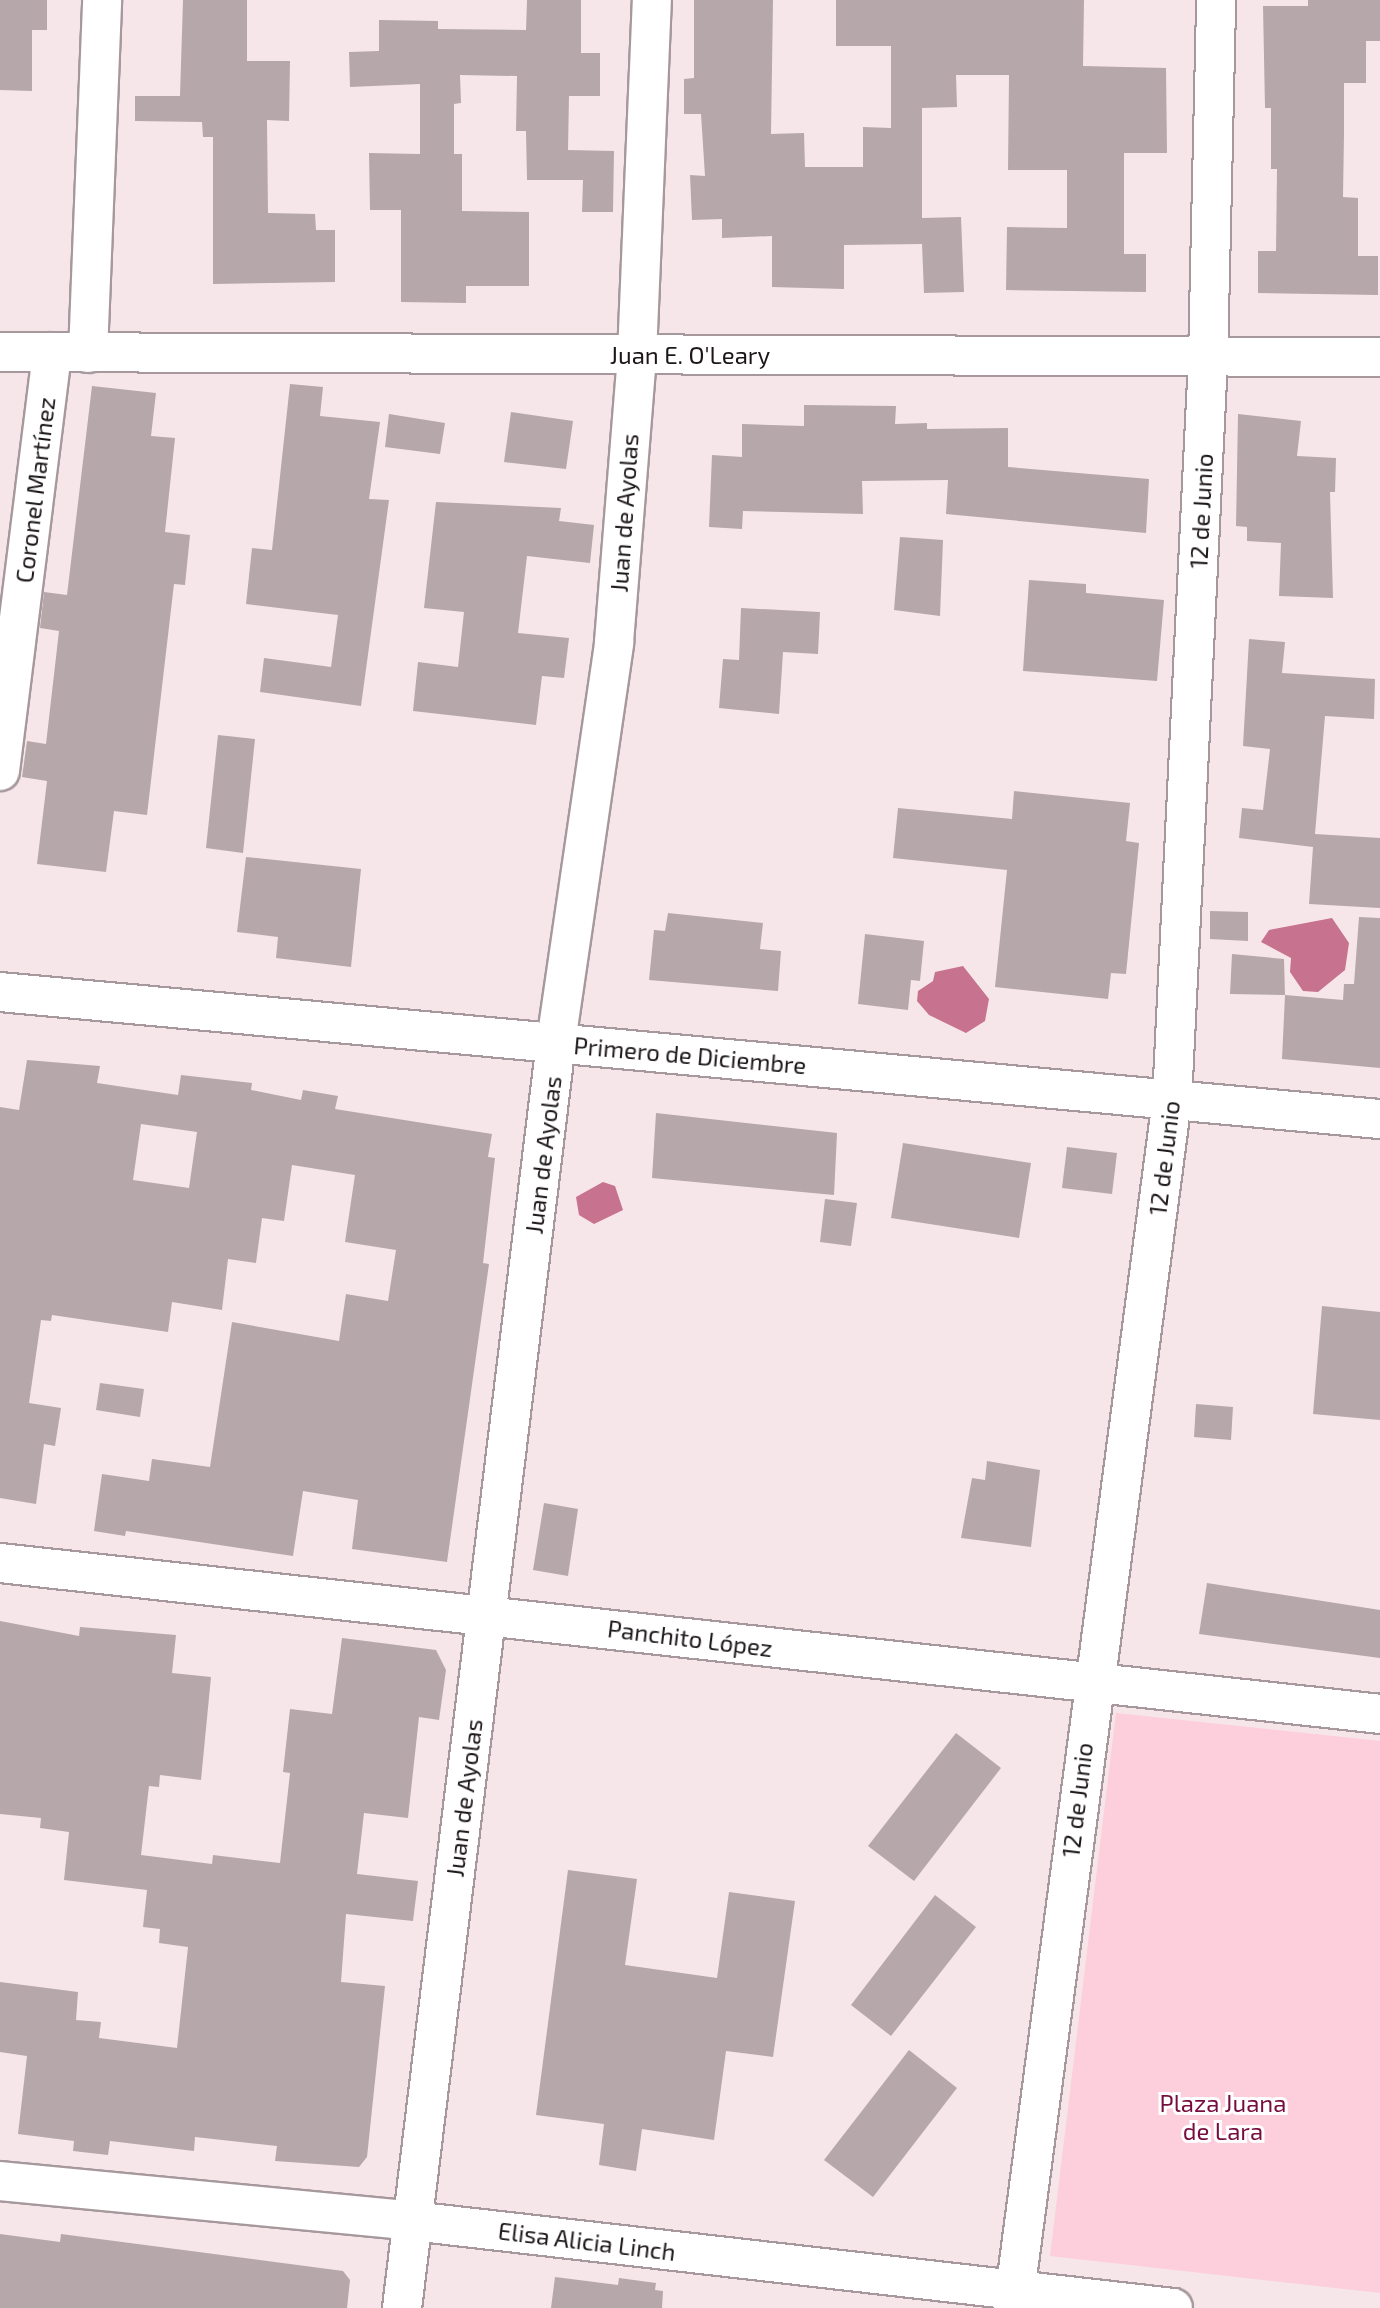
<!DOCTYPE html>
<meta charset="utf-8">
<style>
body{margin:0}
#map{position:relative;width:1380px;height:2308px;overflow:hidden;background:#f6e6ea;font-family:"Exo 2",sans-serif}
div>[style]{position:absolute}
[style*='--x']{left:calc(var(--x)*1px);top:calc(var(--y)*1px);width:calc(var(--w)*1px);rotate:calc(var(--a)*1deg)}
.green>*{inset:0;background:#fdcedb}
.water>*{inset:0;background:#c7728e}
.building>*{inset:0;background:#b6a7ab}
.roads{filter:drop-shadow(2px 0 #a6989c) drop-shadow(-2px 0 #a6989c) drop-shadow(0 2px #a6989c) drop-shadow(0 -2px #a6989c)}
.street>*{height:38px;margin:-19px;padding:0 19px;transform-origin:19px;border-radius:19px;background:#fff}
span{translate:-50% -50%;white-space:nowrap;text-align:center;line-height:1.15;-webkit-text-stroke:6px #fff;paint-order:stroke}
.street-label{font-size:24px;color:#1c1618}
.park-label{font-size:24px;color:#770d3f}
</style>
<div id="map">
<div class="green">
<i style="clip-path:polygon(1116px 1713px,1380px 1741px,1380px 2293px,1050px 2256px)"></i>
</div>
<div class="water">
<i style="clip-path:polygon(1332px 918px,1349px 943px,1345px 970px,1318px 992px,1303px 991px,1290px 972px,1291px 958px,1261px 942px,1269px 930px)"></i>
<i style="clip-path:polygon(963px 966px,989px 999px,985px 1021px,966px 1033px,929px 1015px,917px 1001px,918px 991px,933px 981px,935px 972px)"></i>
<i style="clip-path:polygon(603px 1182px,615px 1186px,623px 1210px,594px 1224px,579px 1215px,576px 1197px)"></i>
</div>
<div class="building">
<i style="clip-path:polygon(0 0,47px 0,47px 30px,32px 30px,32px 91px,0 90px)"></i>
<i style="clip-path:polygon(183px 0,247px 0,247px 61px,290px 61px,289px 121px,267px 120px,268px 213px,315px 214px,316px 230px,335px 230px,335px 282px,213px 284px,213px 137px,203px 137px,202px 122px,135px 121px,135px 96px,180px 96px)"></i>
<i style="clip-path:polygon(527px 0,581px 0,581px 53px,600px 53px,600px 96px,569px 96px,568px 150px,614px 151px,613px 212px,582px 212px,583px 180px,527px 180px,526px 131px,516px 131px,517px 76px,460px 75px,461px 103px,454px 104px,454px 154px,462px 154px,462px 211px,529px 212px,529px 286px,466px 286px,466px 303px,401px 302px,401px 210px,370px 210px,369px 153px,420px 154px,420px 84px,350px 87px,349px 52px,379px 51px,379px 20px,438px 21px,438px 29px,526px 30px)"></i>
<i style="clip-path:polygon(694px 0,773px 0,771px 134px,804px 133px,805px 167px,863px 167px,863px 127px,891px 128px,891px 46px,836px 46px,836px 0,1084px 0,1083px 66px,1166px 68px,1167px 153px,1124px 153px,1124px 254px,1146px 254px,1146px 292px,1006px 290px,1007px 227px,1067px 228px,1067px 170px,1008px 170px,1009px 75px,956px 75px,957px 107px,922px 108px,922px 218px,961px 217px,964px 292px,924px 293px,922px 244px,844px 245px,844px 289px,772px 287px,772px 236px,722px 238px,722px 219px,692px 220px,690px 175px,705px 176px,701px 114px,684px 114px,684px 79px,694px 78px)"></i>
<i style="clip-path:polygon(1308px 0,1380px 0,1380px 41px,1366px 41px,1366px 83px,1344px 83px,1344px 134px,1343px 197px,1358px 198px,1358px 256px,1378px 256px,1378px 295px,1258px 293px,1258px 251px,1276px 251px,1277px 169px,1271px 169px,1271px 108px,1265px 108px,1263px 6px,1308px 6px)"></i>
<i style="clip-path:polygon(290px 384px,323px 387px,320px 416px,380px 422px,369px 499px,389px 500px,361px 706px,260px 692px,264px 658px,331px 667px,338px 615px,246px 604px,252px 548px,272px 550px)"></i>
<i style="clip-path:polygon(92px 386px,156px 393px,151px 436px,175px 438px,165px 532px,190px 535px,185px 585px,174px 584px,147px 815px,114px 811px,106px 872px,37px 864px,47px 781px,22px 777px,27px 741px,46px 744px,59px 631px,40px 628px,44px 592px,67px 595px)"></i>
<i style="clip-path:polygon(804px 405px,896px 406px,895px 424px,927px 423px,927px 429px,1008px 428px,1008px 467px,1149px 479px,1146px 533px,946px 514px,948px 480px,862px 481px,863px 514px,743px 511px,742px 529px,709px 527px,712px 455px,742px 457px,742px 424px,804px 426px)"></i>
<i style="clip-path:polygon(511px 412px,573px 421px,566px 469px,504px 462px)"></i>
<i style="clip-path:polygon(389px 414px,445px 423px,440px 454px,385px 447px)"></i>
<i style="clip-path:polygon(1238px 414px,1301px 421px,1297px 456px,1336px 458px,1335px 492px,1330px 492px,1333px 598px,1279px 596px,1281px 543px,1247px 541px,1247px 527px,1236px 526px)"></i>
<i style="clip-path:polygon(436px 502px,561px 508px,559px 521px,594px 525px,590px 563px,527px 556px,518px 633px,569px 638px,564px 678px,542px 676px,536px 725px,413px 711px,418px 662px,458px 667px,464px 612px,424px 608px)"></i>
<i style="clip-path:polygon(900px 537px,943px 540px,940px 616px,894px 610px)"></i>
<i style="clip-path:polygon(1029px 580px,1086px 584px,1086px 593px,1164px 600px,1157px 681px,1023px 671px)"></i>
<i style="clip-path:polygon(741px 608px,820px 612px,818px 654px,783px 652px,779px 714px,719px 708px,723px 659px,739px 660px)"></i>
<i style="clip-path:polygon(1249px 639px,1285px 642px,1282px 673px,1375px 679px,1374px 719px,1325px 716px,1315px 834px,1380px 838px,1380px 908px,1309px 904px,1313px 847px,1239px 838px,1242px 808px,1263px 810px,1270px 749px,1243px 746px)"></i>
<i style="clip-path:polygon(218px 735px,255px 739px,243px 853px,206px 848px)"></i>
<i style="clip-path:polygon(1014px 791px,1130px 803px,1126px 841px,1139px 843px,1126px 974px,1111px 973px,1108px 999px,995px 987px,1007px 870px,893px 858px,898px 808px,1012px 819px)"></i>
<i style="clip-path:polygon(246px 857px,361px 869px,351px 967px,276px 958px,278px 937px,237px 932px)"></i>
<i style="clip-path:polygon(1210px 911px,1248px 912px,1248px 941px,1210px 939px)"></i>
<i style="clip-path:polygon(668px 913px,763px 923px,760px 949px,781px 951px,778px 991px,649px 980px,654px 930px,665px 931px)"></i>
<i style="clip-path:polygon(1359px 917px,1380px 918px,1380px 1068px,1282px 1059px,1285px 995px,1343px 1000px,1344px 984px,1354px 984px)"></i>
<i style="clip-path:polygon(865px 934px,924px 941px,920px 981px,911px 980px,908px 1010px,858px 1004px)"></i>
<i style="clip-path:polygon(1232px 954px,1284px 959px,1285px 995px,1230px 994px)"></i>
<i style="clip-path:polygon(evenodd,27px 1060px,100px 1066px,97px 1083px,178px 1095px,181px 1075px,252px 1083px,251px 1090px,301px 1100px,303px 1090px,338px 1096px,335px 1109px,492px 1134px,488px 1157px,495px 1158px,483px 1263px,489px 1264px,447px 1562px,352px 1549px,358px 1500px,303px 1491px,293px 1556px,126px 1531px,125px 1536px,94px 1531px,102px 1474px,149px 1481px,152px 1459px,210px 1467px,232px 1322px,339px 1341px,346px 1294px,388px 1301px,396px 1250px,345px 1242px,355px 1175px,292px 1165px,284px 1221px,262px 1218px,256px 1263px,228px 1259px,222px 1310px,172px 1302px,168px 1332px,52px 1315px,51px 1321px,41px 1320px,29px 1403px,61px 1408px,55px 1446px,44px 1444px,36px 1504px,0 1498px,0 1107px,19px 1110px,27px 1060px,141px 1124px,197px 1132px,189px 1188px,133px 1180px,141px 1124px)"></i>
<i style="clip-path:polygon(656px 1113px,837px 1133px,834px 1195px,652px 1178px)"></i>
<i style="clip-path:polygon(903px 1143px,1031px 1163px,1019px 1238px,891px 1218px)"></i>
<i style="clip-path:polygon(1067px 1147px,1117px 1153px,1112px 1194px,1062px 1188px)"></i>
<i style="clip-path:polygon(825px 1199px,857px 1203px,851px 1246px,820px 1242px)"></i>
<i style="clip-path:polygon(1322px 1306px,1380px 1312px,1380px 1420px,1313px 1414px)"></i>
<i style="clip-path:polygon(100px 1383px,144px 1389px,140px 1417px,96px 1410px)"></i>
<i style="clip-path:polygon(1196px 1404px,1233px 1407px,1231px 1440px,1194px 1437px)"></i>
<i style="clip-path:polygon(987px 1461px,1040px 1470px,1031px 1547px,961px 1538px,972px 1478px,985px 1480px)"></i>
<i style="clip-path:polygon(544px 1503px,578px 1509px,568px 1576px,533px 1570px)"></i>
<i style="clip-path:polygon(1207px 1583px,1380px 1610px,1380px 1658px,1199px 1634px)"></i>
<i style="clip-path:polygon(0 1621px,79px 1636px,80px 1627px,176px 1635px,172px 1673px,211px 1677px,201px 1780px,160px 1775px,159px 1787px,149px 1786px,141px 1855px,212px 1864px,213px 1855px,280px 1863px,290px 1773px,283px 1772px,290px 1709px,332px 1714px,342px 1638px,436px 1650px,446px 1670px,439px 1720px,419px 1717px,408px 1818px,364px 1813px,357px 1874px,418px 1881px,413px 1921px,346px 1914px,341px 1982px,385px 1986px,367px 2157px,359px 2167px,275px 2161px,277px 2146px,195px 2137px,194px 2151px,110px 2141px,108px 2155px,73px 2151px,74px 2141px,18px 2134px,27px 2056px,0 2052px,0 1982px,78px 1992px,76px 2020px,101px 2022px,99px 2038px,177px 2048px,188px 1947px,159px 1943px,160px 1929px,143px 1927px,147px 1890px,64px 1880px,69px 1832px,40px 1828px,41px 1818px,0 1814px)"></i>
<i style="clip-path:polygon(956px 1733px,1001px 1768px,914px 1881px,868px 1846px)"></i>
<i style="clip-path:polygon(568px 1870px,637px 1879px,625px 1965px,717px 1978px,729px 1892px,795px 1901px,773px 2057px,726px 2051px,714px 2140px,642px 2129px,636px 2171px,599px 2165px,604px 2124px,536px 2115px)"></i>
<i style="clip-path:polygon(935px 1895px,976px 1927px,891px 2036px,851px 2005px)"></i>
<i style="clip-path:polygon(909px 2050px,957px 2088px,873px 2197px,824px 2160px)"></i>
<i style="clip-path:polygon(0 2234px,60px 2242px,61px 2234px,343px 2271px,350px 2280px,347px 2308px,0 2308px)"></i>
<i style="clip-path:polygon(555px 2277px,618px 2285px,619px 2278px,656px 2283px,655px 2290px,663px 2291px,662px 2308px,551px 2308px)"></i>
</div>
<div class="roads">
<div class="street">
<i style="--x:0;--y:352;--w:1380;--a:0.21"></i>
<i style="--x:88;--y:353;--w:353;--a:-87.7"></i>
<i style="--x:0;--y:771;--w:422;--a:-82.9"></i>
<i style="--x:0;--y:992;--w:1386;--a:5.26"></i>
<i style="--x:0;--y:1563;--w:1388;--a:6.24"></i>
<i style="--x:0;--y:2181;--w:414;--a:5.5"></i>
<i style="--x:412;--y:2221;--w:766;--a:6.52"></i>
<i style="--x:402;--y:2308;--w:1275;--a:-83.06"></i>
<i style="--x:556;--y:1042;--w:404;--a:-81.7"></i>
<i style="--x:614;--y:642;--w:288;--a:-85.4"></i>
<i style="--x:637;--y:355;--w:355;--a:-87.6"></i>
<i style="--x:1013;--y:2308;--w:1217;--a:-82.5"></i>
<i style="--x:1172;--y:1101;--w:743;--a:-87.22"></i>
<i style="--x:1208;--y:359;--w:359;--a:-88.7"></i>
</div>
</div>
<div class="street-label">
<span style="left:690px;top:355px">Juan E. O'Leary</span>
<span style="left:35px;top:490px;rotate:-83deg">Coronel Martínez</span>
<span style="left:1201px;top:511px;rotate:-87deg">12 de Junio</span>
<span style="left:624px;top:513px;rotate:-86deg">Juan de Ayolas</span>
<span style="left:690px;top:1055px;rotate:5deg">Primero de Diciembre</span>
<span style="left:543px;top:1155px;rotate:-83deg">Juan de Ayolas</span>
<span style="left:1164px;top:1158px;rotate:-83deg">12 de Junio</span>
<span style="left:690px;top:1638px;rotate:7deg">Panchito López</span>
<span style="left:464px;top:1798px;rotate:-83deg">Juan de Ayolas</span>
<span style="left:1077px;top:1800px;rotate:-83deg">12 de Junio</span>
<span style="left:587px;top:2241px;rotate:7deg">Elisa Alicia Linch</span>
</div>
<div class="park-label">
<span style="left:1223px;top:2117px">Plaza Juana<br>de Lara</span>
</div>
</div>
